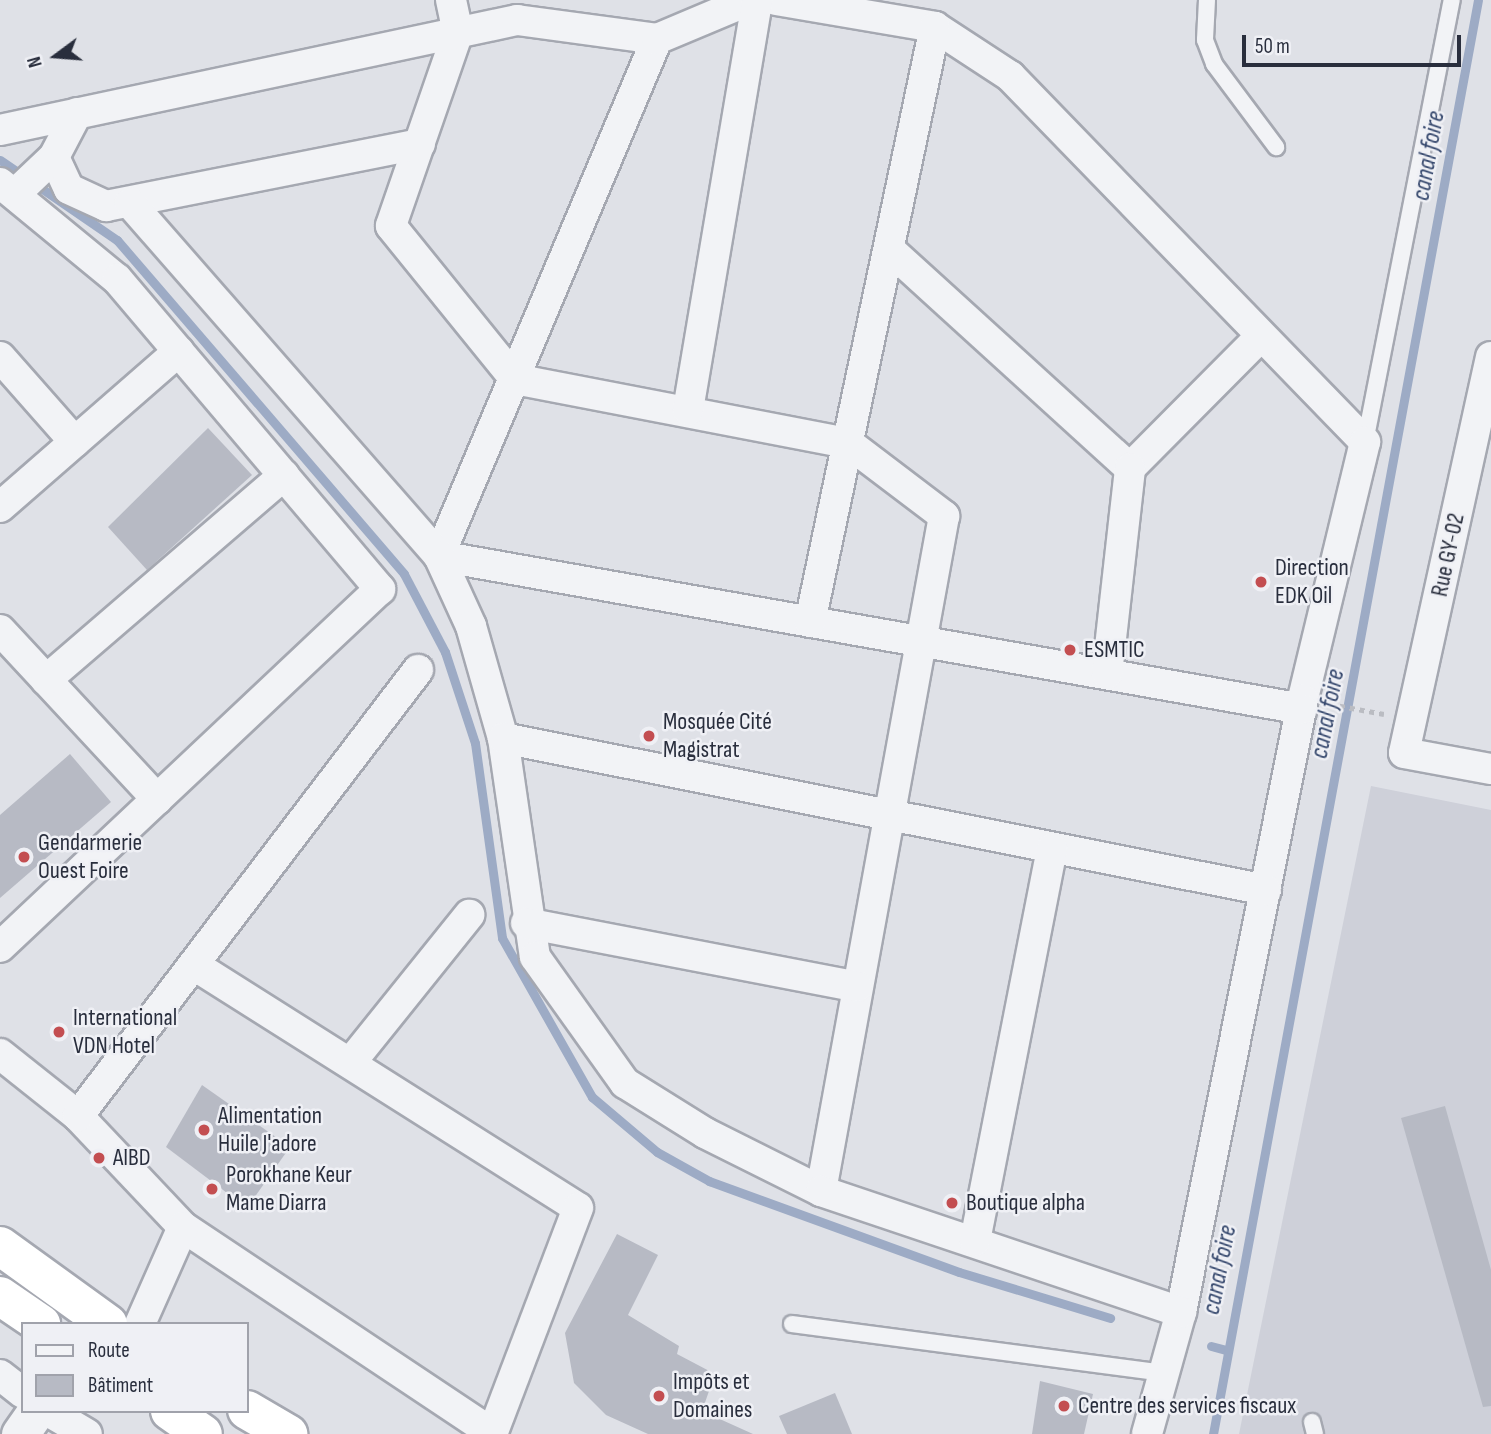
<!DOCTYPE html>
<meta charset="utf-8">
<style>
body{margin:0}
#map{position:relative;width:1491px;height:1434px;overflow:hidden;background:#dfe1e7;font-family:"Sofia Sans Condensed",sans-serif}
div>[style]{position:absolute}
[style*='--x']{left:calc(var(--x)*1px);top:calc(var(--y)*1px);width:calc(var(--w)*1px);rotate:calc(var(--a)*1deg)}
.built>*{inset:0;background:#ced0d9}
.stream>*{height:9px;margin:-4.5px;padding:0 4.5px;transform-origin:4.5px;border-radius:4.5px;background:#9dabc5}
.building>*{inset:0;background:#b7bac4}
.path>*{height:4.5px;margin-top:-2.25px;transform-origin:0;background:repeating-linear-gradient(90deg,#babcc2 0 5px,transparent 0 10px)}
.roads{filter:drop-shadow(2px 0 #a5a8b1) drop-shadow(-2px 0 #a5a8b1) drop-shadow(0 2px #a5a8b1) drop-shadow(0 -2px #a5a8b1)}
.service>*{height:16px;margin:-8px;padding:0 8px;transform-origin:8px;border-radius:8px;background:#f2f3f6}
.minor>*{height:30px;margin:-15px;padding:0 15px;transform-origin:15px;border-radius:15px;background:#f2f3f6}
.tertiary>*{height:37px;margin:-18.5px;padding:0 18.5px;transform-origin:18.5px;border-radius:18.5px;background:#f2f3f6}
.trunk>*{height:38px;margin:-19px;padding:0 19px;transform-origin:19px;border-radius:19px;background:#fff}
.dots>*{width:19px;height:19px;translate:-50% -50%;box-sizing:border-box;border:4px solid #eff0f5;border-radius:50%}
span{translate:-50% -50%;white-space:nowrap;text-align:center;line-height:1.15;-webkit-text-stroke:5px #eff0f5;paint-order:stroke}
.street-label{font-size:24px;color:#292e3d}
.poi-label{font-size:24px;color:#292e3d}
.left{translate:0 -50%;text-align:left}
.water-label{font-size:26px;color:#37496e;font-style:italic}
.legend{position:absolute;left:21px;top:1322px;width:228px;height:91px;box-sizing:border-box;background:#eff0f5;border:2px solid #a0a2ab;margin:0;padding:9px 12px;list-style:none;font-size:21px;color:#292e3d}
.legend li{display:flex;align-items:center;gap:14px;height:35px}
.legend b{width:35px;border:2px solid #a0a2ab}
.north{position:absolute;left:21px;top:21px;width:70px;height:70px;-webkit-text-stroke:5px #eff0f5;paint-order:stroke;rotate:254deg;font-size:19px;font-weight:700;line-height:28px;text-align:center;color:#292e3d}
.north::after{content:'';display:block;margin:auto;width:24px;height:32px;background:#292e3d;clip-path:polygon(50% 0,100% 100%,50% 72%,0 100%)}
.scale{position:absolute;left:1242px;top:35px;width:219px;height:32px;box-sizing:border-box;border:4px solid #292e3d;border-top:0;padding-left:9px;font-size:21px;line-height:24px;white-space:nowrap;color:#292e3d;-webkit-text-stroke:5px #eff0f5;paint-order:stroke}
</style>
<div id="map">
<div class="built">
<i style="clip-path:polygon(1371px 786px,1491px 810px,1491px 1434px,1239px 1434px)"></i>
</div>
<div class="stream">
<i style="--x:0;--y:160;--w:142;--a:34.4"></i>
<i style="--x:117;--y:240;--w:440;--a:49.3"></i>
<i style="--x:404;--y:574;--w:88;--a:62.3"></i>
<i style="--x:445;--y:652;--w:96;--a:71.8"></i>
<i style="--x:475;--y:743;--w:197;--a:82.1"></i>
<i style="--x:502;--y:938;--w:183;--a:60.5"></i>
<i style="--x:592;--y:1097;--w:85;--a:40.2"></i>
<i style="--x:657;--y:1152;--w:60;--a:29.1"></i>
<i style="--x:709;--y:1181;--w:266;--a:20"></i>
<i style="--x:959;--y:1272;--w:158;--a:16.9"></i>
<i style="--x:1211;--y:1346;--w:16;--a:15"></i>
<i style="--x:1213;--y:1434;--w:1458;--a:-79.53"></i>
</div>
<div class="building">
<i style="clip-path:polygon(208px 428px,252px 475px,147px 570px,108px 527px)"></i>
<i style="clip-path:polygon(70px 754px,111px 802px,0 898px,0 815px)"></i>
<i style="clip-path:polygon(202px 1085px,290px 1147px,247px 1208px,166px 1147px)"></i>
<i style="clip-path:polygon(1445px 1106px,1491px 1270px,1491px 1406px,1483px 1407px,1401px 1118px)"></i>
<i style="clip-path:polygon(617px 1234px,658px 1255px,628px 1315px,679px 1346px,677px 1354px,715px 1374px,702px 1411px,753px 1434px,648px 1434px,606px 1415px,574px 1383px,565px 1333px)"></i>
<i style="clip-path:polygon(1040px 1381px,1093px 1394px,1084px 1434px,1032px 1434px)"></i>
<i style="clip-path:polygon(835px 1393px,852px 1434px,787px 1434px,779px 1416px)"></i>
</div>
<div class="path">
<i style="--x:1330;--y:704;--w:55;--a:10.5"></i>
</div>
<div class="roads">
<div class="service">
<i style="--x:1207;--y:0;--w:40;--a:92.9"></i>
<i style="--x:1205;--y:40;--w:26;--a:69"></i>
<i style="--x:1214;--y:64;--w:104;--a:53.2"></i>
<i style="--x:1365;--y:442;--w:450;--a:-78.9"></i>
<i style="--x:792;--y:1324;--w:373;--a:7.5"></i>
<i style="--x:1312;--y:1422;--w:12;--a:76"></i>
</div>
<div class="minor">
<i style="--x:451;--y:0;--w:33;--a:78"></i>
<i style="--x:458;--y:32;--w:205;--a:109.1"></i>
<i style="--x:391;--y:226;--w:197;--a:51"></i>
<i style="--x:515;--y:379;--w:339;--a:10.9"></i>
<i style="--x:848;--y:443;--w:121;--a:37.2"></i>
<i style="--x:944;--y:516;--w:686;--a:100.33"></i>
<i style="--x:776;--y:0;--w:161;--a:9.6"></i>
<i style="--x:935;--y:27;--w:90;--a:33.2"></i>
<i style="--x:1010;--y:76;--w:510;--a:45.87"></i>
<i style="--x:1365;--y:442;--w:264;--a:103.6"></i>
<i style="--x:1303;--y:699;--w:625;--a:101.26"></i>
<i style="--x:1181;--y:1312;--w:127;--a:105.6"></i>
<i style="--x:657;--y:39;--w:561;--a:112.86"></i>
<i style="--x:439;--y:556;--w:876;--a:10.05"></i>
<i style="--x:77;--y:113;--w:50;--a:117.6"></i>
<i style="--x:54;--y:157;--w:35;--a:65"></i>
<i style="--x:69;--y:189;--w:41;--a:24.7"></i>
<i style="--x:106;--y:206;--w:320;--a:-11.2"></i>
<i style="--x:0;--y:130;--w:529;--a:-12.01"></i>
<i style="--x:517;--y:20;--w:141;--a:7.7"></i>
<i style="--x:657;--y:39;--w:101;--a:-22.8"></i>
<i style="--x:0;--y:183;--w:151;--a:39.4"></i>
<i style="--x:117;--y:279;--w:407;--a:49.7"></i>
<i style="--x:380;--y:589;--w:522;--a:136.71"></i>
<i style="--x:16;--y:193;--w:52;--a:-43.5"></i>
<i style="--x:130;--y:203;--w:469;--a:48.8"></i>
<i style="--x:439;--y:556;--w:77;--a:65.4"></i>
<i style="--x:471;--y:626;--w:116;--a:74.1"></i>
<i style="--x:503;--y:738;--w:221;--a:81.7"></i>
<i style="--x:535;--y:957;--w:155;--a:54.5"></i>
<i style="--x:625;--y:1083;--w:94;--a:32"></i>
<i style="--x:705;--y:1133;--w:130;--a:26.6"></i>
<i style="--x:821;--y:1191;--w:380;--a:18.6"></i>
<i style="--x:889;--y:249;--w:326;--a:42.3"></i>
<i style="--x:1130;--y:468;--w:185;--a:-45.2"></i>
<i style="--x:0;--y:357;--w:113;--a:48.6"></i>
<i style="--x:1491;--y:357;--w:405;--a:102.4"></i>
<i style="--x:1404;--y:753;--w:88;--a:10.4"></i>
<i style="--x:688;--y:410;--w:416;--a:-80.4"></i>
<i style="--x:0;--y:507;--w:237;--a:-41.1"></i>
<i style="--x:810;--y:622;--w:608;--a:-78.14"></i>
<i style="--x:0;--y:630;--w:231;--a:47.1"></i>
<i style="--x:1107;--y:674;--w:207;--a:-83.6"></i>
<i style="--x:46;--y:680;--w:314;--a:-40.7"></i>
<i style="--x:503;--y:738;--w:778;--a:11.27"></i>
<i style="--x:526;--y:923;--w:337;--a:10.9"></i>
<i style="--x:194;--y:965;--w:454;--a:32.3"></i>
<i style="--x:578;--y:1208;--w:242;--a:110.8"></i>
<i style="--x:0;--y:1054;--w:100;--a:38.5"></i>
<i style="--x:78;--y:1116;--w:153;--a:46.6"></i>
<i style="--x:183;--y:1227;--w:371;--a:33.7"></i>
<i style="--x:351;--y:1062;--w:189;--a:-51.2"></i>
<i style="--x:78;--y:1116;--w:561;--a:-52.68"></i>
<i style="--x:975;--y:1241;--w:400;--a:-78.9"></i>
<i style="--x:140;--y:1324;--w:106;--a:-66.1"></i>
<i style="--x:0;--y:1375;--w:29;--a:38"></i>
<i style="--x:48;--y:1411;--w:45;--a:30.5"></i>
</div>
<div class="tertiary">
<i style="--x:20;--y:1434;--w:28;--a:-55"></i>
</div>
<div class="trunk">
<i style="--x:0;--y:1246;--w:133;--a:35.8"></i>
<i style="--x:0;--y:1296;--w:50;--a:34.3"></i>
<i style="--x:247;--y:1410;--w:48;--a:30.3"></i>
<i style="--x:170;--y:1411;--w:40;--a:34.9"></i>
</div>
</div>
<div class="dots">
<i style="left:1261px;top:582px;background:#c34e51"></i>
<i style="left:1070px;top:650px;background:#c34e51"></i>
<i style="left:649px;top:736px;background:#c34e51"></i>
<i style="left:24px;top:857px;background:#c34e51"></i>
<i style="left:59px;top:1032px;background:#c34e51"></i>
<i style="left:204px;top:1130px;background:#c34e51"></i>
<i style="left:99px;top:1158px;background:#c34e51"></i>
<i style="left:212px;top:1189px;background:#c34e51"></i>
<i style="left:952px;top:1203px;background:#c34e51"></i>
<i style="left:659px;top:1396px;background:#c34e51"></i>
<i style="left:1064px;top:1406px;background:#c34e51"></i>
</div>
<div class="street-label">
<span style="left:1448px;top:555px;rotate:-78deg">Rue GY-02</span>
</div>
<div class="poi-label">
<span class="left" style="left:1275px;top:582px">Direction<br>EDK Oil</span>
<span class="left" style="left:1084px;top:650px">ESMTIC</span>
<span class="left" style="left:663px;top:736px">Mosquée Cité<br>Magistrat</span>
<span class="left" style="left:38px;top:857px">Gendarmerie<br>Ouest Foire</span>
<span class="left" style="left:73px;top:1032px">International<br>VDN Hotel</span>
<span class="left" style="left:218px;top:1130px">Alimentation<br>Huile J'adore</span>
<span class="left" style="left:113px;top:1158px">AIBD</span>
<span class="left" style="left:226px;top:1189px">Porokhane Keur<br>Mame Diarra</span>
<span class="left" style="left:966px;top:1203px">Boutique alpha</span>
<span class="left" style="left:673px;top:1396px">Impôts et<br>Domaines</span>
<span class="left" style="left:1078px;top:1406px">Centre des services fiscaux</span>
</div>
<div class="water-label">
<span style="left:1429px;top:156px;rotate:-80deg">canal foire</span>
<span style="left:1328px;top:714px;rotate:-79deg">canal foire</span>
<span style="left:1220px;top:1270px;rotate:-79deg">canal foire</span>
</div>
<ul class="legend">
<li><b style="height:9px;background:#f2f3f6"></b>Route</li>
<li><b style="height:19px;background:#b7bac4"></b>Bâtiment</li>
</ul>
<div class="north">N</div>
<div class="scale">50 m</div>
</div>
